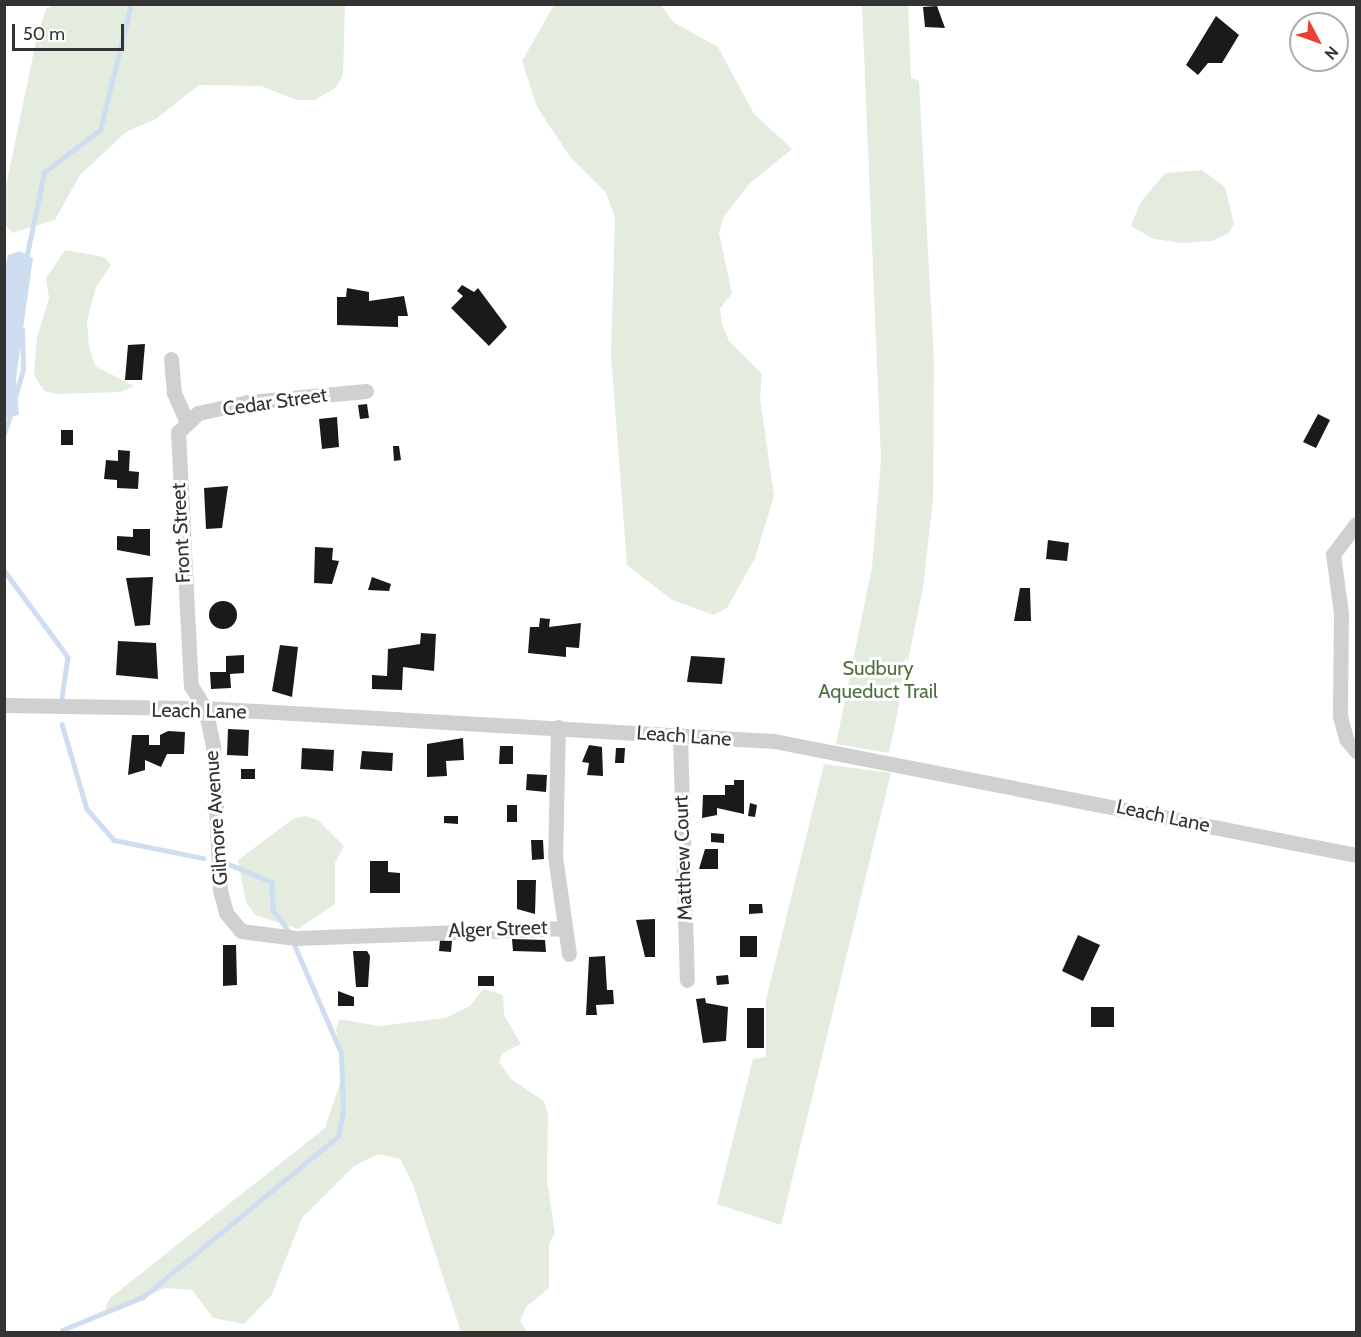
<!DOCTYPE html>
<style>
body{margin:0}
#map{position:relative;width:1361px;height:1337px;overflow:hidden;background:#fff;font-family:Cabin,sans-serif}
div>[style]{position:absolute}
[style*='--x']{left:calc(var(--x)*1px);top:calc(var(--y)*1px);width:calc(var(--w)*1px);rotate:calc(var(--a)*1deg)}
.green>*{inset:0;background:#e4ecdf}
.water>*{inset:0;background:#ceddef}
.stream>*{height:4.5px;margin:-2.25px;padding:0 2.25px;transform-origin:2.25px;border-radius:2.25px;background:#ceddef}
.building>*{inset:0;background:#1a1a1a}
.round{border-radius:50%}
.minor>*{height:15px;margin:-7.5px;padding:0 7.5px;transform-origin:7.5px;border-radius:7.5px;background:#d0d0d0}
span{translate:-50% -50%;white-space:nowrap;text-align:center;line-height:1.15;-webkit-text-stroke:6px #fff;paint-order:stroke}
.street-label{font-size:20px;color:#333}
.park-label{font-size:20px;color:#4e713e}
.frame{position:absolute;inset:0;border:6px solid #333;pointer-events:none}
.north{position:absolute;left:1289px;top:12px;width:60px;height:60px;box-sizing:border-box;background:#fff;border:2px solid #adadad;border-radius:50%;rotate:131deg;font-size:16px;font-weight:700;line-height:24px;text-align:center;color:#333}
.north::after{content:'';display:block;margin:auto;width:21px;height:27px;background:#eb4134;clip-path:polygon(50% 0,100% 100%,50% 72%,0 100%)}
.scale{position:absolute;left:12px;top:24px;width:112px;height:27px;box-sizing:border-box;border:3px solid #333;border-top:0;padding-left:8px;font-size:18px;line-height:21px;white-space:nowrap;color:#333;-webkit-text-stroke:4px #fff;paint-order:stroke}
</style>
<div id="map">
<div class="green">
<i style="clip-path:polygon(54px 5px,345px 5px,343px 76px,335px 88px,315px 100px,297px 100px,261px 86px,199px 85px,156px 119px,126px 132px,80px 175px,55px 220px,12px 233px,5px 224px,6px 186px,36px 41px,46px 9px)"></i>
<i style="clip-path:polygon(554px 5px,661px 5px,673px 22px,718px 47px,754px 114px,792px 149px,750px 183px,724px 216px,719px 233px,732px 293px,720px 309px,722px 324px,729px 341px,762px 374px,760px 398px,774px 496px,755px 558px,727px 608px,714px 615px,672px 600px,627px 565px,611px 355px,615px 218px,606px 193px,571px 158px,537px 107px,522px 61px)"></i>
<i style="clip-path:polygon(862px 5px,908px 5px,911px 78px,919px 81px,934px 364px,933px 498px,923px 588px,889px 753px,836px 744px,872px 567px,881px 460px)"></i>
<i style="clip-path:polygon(1202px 170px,1225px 187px,1234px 224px,1229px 233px,1212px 241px,1182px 243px,1154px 239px,1131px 226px,1140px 203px,1165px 173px)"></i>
<i style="clip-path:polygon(65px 250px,104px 257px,111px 265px,96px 287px,87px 321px,89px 346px,95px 366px,134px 386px,121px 392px,58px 394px,44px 391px,34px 375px,37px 338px,49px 298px,46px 278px)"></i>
<i style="clip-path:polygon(824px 764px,891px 773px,781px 1225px,717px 1204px,753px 1059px,766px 1057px,766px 1000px)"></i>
<i style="clip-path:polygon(305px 816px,318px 820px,344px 846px,335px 863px,335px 904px,298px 929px,255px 915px,246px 902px,238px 860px,293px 819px)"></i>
<i style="clip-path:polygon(483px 989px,503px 995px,504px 1015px,521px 1044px,503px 1053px,499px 1062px,511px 1079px,544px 1101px,548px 1115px,547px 1180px,555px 1234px,549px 1243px,549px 1288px,526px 1307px,520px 1321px,527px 1332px,461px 1332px,413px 1185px,400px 1159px,378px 1154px,354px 1166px,302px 1218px,271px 1296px,244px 1324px,213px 1318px,192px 1290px,165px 1288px,110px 1312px,105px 1309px,110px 1298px,325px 1128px,344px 1071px,336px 1029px,339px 1019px,379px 1026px,445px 1018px,470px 1006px)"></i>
</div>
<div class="water">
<i style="clip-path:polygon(20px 251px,33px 258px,16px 378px,19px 415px,5px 418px,5px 270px,8px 255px)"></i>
</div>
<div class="stream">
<i style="--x:26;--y:259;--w:89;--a:-78.3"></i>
<i style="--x:44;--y:172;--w:70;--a:-36.9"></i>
<i style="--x:100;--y:130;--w:130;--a:-76.2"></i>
<i style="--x:14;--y:401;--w:32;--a:-74"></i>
<i style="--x:23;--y:370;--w:40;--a:-91.4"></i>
<i style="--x:4;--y:434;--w:23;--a:-72"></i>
<i style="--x:4;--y:570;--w:108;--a:53.7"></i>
<i style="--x:68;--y:657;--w:41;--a:98.3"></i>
<i style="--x:62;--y:724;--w:89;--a:73.6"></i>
<i style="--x:87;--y:809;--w:41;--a:48.9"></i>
<i style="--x:114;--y:840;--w:91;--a:11.4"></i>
<i style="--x:226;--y:863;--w:50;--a:22.4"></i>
<i style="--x:272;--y:882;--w:28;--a:88"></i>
<i style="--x:273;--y:910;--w:25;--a:53"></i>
<i style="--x:62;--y:1330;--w:87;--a:-22.2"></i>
<i style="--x:143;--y:1297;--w:253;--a:-39.5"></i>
<i style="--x:338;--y:1136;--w:24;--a:-78"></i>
<i style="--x:343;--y:1113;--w:60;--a:-91.9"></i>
<i style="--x:341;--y:1053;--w:116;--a:-113.5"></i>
</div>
<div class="building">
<i style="clip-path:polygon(937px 6px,945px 28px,925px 27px,923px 7px)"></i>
<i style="clip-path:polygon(1216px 16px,1239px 35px,1222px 63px,1208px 63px,1198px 75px,1186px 65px)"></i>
<i style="clip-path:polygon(462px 285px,474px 292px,478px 288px,507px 327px,489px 346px,451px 308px,463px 296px,457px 291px)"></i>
<i style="clip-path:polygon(347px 288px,369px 292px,369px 301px,404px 296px,408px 316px,398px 316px,398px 327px,337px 325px,337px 297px,346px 297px)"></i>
<i style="clip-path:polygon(145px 344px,142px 380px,125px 380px,128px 345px)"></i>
<i style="clip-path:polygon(367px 404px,369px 418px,360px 419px,358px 405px)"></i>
<i style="clip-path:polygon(1318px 414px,1330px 420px,1316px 448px,1303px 442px)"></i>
<i style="clip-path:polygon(337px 417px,339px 447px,322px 449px,319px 419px)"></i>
<i style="clip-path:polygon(61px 430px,73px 430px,73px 445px,61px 445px)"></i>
<i style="clip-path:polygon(393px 446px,399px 446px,401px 460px,394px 461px)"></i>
<i style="clip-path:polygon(118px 450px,130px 451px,129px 471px,139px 472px,138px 489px,117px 488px,117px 480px,104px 479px,106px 460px,118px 461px)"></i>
<i style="clip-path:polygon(228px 486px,222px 528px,206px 529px,204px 488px)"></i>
<i style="clip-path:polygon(133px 529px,150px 529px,150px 556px,117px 550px,117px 536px,133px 537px)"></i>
<i style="clip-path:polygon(1048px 540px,1069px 543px,1067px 561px,1046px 559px)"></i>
<i style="clip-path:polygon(315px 547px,333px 548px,332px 560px,339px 561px,332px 584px,314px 583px)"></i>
<i style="clip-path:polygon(153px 577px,150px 625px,135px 626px,126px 578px)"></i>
<i style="clip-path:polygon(372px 577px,391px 584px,389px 591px,368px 590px)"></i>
<i style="clip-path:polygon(1020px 588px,1030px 588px,1031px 621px,1014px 621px)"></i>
<i class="round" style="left:209px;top:601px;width:28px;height:28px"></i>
<i style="clip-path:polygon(540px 618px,550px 619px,549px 627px,581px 623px,579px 648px,566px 647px,566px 657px,528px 653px,530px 627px,539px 627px)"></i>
<i style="clip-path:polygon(421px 633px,436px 634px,434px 671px,403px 667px,402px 690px,372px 689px,372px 675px,387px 676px,388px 649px,420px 644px)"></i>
<i style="clip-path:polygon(118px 641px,156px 643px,158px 679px,116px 675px)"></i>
<i style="clip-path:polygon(280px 645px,298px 647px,292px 697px,272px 691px)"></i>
<i style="clip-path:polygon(244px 655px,244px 673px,230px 674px,231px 688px,211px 689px,210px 672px,226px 672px,226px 656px)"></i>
<i style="clip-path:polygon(691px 656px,725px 658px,722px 684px,687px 682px)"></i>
<i style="clip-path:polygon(228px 729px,249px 730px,248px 756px,227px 755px)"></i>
<i style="clip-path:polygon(168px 731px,185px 732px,184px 754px,167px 754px,161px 767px,145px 760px,145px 770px,128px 775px,132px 735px,149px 735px,149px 745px,160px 745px,160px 735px)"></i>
<i style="clip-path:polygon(463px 738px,464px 760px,446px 761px,447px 776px,427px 777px,427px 744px)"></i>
<i style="clip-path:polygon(589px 745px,602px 747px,603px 776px,587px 775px,589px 763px,582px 762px)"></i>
<i style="clip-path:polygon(500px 746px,513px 746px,513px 764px,499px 764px)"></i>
<i style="clip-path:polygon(302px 748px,334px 750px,333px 771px,301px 769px)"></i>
<i style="clip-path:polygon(616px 748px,625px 748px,624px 763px,615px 763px)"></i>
<i style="clip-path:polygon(362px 751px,393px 753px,392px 771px,360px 769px)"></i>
<i style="clip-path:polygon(241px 769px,255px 769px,255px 779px,241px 779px)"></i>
<i style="clip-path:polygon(527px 774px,547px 775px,546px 792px,526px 790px)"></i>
<i style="clip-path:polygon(734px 780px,744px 780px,744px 814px,717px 808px,717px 815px,702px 818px,703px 795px,725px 795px,725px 785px,734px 785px)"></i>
<i style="clip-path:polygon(750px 803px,757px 805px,755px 817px,748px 816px)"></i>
<i style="clip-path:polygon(507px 805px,517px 805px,517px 822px,507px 822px)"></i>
<i style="clip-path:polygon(444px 816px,458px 816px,458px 824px,444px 823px)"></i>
<i style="clip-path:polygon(711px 833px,724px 834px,724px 843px,711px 842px)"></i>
<i style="clip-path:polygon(531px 840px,543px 840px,544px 859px,532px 860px)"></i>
<i style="clip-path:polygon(705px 849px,718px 849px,718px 869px,699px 869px)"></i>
<i style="clip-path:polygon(370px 861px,388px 861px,388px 872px,400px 873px,400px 893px,370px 893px)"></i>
<i style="clip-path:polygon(517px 880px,536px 880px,535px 914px,517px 909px)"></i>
<i style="clip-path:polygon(749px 904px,762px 904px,763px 913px,749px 914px)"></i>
<i style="clip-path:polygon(655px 919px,655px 957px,645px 957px,636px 920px)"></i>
<i style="clip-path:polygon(1078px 935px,1100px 945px,1083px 981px,1062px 971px)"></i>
<i style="clip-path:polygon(740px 936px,757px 936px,757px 957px,740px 957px)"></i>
<i style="clip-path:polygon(512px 939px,545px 940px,546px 952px,513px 951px)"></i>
<i style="clip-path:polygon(440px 940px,452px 941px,451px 952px,439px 951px)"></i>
<i style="clip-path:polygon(223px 945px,236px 945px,237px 985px,223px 986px)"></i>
<i style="clip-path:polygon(353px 951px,367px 951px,370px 956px,368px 987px,356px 987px)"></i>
<i style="clip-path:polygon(605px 956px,607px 990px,613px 990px,614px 1004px,596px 1005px,597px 1015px,586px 1015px,589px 957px)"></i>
<i style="clip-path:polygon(728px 975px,729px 984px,717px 985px,716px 976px)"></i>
<i style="clip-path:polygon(478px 976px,494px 976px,494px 986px,478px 986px)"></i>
<i style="clip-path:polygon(338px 991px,354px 997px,354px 1006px,338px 1006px)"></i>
<i style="clip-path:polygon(705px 998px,706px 1003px,728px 1007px,726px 1041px,703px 1043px,696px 999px)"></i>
<i style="clip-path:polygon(1091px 1007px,1114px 1007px,1114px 1027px,1091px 1027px)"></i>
<i style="clip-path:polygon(747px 1008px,764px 1008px,764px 1048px,747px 1048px)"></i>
</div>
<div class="minor">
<i style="--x:171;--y:359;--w:34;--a:85"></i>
<i style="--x:174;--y:393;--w:30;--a:66"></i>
<i style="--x:366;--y:391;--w:119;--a:174.7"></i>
<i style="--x:248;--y:402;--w:51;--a:167.6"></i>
<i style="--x:198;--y:413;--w:28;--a:136"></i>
<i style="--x:178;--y:432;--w:254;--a:87.1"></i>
<i style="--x:191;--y:686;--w:26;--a:58"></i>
<i style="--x:205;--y:708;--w:40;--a:78"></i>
<i style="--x:213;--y:747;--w:143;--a:87.2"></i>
<i style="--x:220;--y:890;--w:24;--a:75"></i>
<i style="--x:226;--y:913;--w:23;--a:50"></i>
<i style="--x:241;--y:931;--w:55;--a:7.3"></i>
<i style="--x:296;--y:938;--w:267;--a:-2.1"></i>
<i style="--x:1356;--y:524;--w:38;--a:127"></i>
<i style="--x:1333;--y:554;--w:60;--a:82.3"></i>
<i style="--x:1341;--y:613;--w:103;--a:90.6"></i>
<i style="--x:1340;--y:716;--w:24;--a:75"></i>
<i style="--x:1346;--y:739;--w:16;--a:50"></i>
<i style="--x:4;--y:705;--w:201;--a:0.9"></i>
<i style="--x:205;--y:708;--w:570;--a:3.32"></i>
<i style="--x:774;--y:741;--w:593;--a:11.08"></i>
<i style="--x:558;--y:727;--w:129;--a:91.3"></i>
<i style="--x:555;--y:856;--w:99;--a:81.9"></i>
<i style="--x:680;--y:735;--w:245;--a:88.4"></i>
</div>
<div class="street-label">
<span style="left:275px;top:402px;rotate:-8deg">Cedar Street</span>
<span style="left:181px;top:533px;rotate:-93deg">Front Street</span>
<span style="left:199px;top:711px;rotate:1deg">Leach Lane</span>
<span style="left:684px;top:736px;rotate:4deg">Leach Lane</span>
<span style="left:1163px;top:816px;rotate:12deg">Leach Lane</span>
<span style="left:216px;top:818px;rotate:-94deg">Gilmore Avenue</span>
<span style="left:683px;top:858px;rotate:-92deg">Matthew Court</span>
<span style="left:498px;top:929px;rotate:-2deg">Alger Street</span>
</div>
<div class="park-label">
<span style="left:878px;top:680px">Sudbury<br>Aqueduct Trail</span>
</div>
<div class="frame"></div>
<div class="north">N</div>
<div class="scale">50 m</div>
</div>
